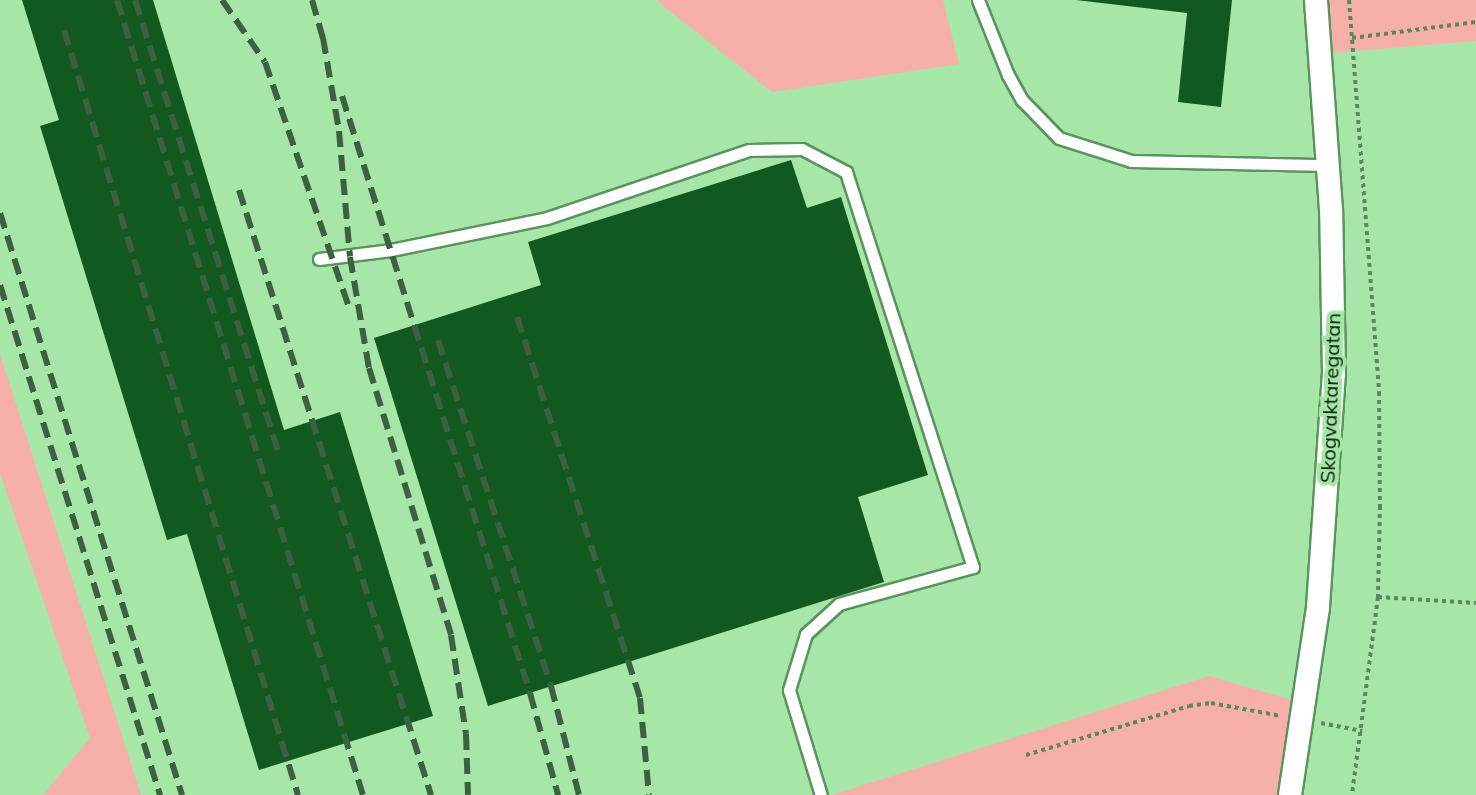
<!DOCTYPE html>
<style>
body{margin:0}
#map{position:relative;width:1476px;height:795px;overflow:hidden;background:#a7e6a9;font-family:Mulish,sans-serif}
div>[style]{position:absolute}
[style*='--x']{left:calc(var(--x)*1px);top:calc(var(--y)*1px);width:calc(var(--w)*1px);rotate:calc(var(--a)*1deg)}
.green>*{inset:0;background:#f6b0a8}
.building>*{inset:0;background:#11591e}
.path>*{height:4px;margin-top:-2px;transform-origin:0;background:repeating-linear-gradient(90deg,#5a875d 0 4px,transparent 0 8px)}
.roads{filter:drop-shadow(2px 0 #58945c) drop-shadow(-2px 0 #58945c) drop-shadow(0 2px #58945c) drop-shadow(0 -2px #58945c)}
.lane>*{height:11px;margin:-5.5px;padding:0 5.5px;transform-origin:5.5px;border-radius:5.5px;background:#fff}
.street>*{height:22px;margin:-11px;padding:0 11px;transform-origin:11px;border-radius:11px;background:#fff}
.rail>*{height:6px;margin-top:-3px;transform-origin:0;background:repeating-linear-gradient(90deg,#3b613e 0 16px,transparent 0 24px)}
span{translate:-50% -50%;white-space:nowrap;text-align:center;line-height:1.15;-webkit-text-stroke:8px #a7e6a9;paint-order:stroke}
.street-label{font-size:20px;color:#021a05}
</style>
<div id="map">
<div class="green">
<i style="clip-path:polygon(656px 0,943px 0,959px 64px,772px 92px)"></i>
<i style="clip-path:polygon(1311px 0,1476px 0,1476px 41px,1317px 54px)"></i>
<i style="clip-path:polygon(0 354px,141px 795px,43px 795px,90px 738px,0 473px)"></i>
<i style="clip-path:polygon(1209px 676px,1300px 702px,1287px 795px,832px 795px)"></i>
</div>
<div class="building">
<i style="clip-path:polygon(22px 0,153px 0,284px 430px,340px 412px,433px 716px,259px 770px,187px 534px,167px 540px,40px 126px,59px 120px)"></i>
<i style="clip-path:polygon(1076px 0,1232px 0,1221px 107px,1178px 102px,1187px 13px)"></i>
<i style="clip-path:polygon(791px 160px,807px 208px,841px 197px,928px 475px,858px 497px,884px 582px,488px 706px,374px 338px,541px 285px,528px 242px)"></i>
</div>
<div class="path">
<i style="--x:1349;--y:0;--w:393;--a:85.6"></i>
<i style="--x:1379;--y:392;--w:114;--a:89.5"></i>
<i style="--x:1380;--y:506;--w:91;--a:91.3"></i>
<i style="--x:1378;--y:597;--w:200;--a:97.5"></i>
<i style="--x:1352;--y:38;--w:125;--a:-7.4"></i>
<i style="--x:1378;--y:597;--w:98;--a:3.5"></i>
<i style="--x:1321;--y:723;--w:42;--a:11"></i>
<i style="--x:1026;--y:755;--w:170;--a:-16.7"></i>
<i style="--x:1189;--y:706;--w:22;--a:-8"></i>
<i style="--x:1211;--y:703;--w:71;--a:10.5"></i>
</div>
<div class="roads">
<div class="lane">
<i style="--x:978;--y:0;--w:81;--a:68.2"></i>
<i style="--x:1008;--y:75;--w:29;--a:61"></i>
<i style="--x:1022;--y:100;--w:53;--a:45.8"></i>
<i style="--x:1059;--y:138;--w:76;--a:17.7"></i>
<i style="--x:1131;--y:161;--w:197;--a:1.2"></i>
<i style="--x:319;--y:259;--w:73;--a:-7.1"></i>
<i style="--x:391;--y:250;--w:159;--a:-11.6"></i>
<i style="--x:547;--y:218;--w:213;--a:-18.6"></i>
<i style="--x:749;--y:150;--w:53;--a:-1.1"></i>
<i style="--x:802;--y:149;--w:50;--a:27.6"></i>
<i style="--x:846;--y:172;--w:415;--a:72.2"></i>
<i style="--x:973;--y:567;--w:139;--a:164.6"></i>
<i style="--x:839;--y:604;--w:45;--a:137.7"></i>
<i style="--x:806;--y:634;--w:59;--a:106.9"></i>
<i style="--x:789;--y:690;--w:110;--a:73.1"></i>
</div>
<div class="street">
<i style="--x:1290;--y:795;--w:190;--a:-81.5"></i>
<i style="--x:1318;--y:607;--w:234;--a:-86.1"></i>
<i style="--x:1334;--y:374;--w:164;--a:-91"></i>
<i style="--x:1331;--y:210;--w:211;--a:-94.1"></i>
</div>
</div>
<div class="rail">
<i style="--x:117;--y:0;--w:832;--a:72.81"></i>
<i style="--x:135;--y:0;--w:473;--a:72.4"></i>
<i style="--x:222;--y:0;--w:75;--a:55.3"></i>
<i style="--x:265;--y:62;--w:259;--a:71.1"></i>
<i style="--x:312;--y:0;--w:40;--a:74"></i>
<i style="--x:323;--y:38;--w:94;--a:80.2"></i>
<i style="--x:339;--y:131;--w:126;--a:85"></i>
<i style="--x:350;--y:257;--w:113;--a:80.3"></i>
<i style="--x:369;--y:368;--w:279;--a:72.9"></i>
<i style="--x:451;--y:635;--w:100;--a:81.4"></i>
<i style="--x:466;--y:734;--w:61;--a:88.1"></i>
<i style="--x:64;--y:30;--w:800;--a:72.99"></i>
<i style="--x:342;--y:96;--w:626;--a:72.52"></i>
<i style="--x:530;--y:693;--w:106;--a:74.6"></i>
<i style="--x:239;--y:190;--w:635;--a:72.39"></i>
<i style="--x:0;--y:213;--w:610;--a:72.63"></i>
<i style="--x:0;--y:285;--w:535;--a:72.58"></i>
<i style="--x:517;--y:317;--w:400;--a:72.1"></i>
<i style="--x:640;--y:698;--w:97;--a:84.7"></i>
<i style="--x:438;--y:340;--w:364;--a:71.9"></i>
<i style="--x:551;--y:686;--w:113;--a:75.6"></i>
</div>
<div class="street-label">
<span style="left:1330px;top:398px;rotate:-88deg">Skogvaktaregatan</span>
</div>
</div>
